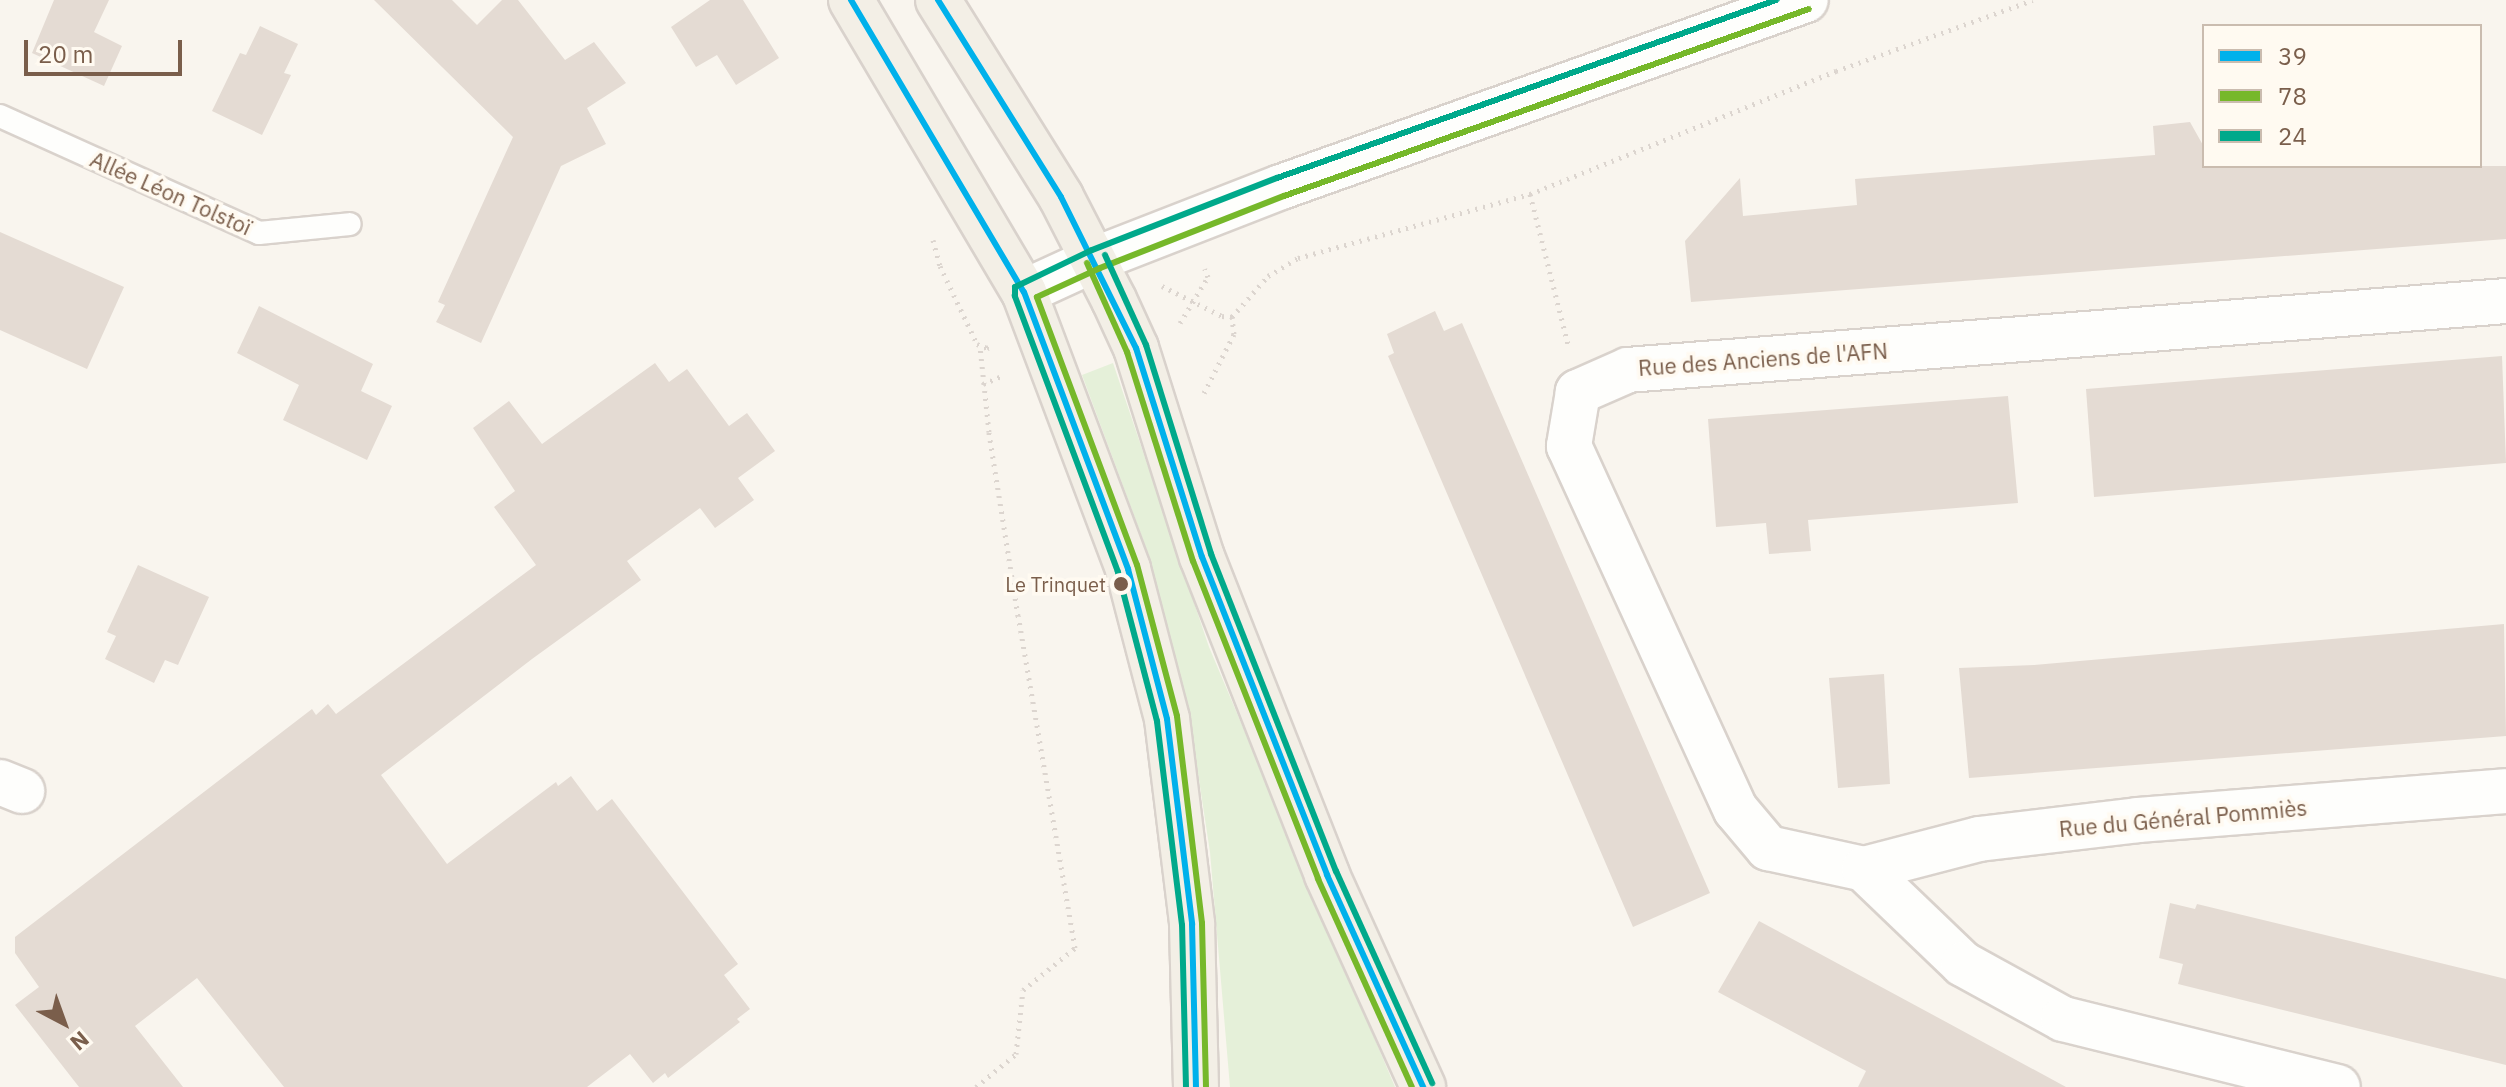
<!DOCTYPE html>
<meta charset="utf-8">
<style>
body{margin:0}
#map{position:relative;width:2506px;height:1087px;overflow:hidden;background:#f9f5ee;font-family:"IBM Plex Sans",sans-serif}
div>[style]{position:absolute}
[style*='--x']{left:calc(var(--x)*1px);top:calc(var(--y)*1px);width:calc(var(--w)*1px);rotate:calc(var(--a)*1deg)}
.green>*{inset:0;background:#e5f0d9}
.building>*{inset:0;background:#e4dbd3}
.path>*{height:5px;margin-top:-2.5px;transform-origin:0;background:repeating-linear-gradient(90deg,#dcd5cf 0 2px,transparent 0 8px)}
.roads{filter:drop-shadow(2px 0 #d9d2cc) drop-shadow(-2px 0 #d9d2cc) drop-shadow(0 2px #d9d2cc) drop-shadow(0 -2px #d9d2cc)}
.service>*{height:22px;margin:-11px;padding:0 11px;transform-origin:11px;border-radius:11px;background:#fefefc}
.minor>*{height:44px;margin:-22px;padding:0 22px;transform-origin:22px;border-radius:22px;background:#fefefc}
.primary>*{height:44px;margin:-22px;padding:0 22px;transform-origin:22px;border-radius:22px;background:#f3efe6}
.bus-1>*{height:6px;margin:-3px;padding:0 3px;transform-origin:3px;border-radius:3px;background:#00b1eb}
.bus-2>*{height:6px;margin:-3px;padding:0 3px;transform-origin:3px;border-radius:3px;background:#76b82a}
.bus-3>*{height:6px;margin:-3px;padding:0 3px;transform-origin:3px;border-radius:3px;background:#00a98b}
.dots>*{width:22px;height:22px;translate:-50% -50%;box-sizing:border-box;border:4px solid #fffaf1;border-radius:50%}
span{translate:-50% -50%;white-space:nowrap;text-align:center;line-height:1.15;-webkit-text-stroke:7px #fffaf1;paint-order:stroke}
.bus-label{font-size:20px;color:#7a5e4b}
.right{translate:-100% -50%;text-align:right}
.street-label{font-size:22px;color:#7a5e4b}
.legend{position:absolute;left:2202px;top:24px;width:280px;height:144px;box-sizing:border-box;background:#fffaf1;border:2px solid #cabcaf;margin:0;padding:10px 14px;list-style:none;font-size:24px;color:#7a5e4b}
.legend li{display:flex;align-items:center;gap:16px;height:40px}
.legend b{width:40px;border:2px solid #cabcaf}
.north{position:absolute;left:24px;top:983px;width:80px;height:80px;-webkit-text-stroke:6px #fffaf1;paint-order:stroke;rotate:139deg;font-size:22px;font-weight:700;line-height:32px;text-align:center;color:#7a5e4b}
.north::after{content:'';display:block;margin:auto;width:28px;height:36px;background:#7a5e4b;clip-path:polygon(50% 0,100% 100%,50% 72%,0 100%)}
.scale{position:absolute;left:24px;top:40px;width:158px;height:36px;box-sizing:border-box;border:4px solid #7a5e4b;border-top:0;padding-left:10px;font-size:24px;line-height:28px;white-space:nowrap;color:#7a5e4b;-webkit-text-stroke:6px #fffaf1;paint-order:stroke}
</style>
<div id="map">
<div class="green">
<i style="clip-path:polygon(1113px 363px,1209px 647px,1395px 1087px,1230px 1087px,1210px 852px,1187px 701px,1149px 556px,1082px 375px)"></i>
</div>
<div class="building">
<i style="clip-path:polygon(54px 0,109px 0,94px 32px,122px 46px,104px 86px,32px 53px)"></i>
<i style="clip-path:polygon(374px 0,452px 0,477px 25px,502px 0,518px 0,565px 60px,594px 42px,626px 83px,587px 108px,606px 144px,561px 166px,481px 343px,436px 322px,445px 305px,438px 302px,513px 137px)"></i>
<i style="clip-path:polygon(710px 0,743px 0,779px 58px,736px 85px,717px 55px,696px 67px,671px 27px)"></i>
<i style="clip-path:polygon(260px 26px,298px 44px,284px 73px,291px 75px,262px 135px,212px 111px,240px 53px,246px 55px)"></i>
<i style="clip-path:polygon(2190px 122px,2204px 147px,2204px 166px,2506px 166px,2506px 239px,1691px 302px,1685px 241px,1740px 178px,1743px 216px,1857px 205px,1855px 179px,2155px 155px,2153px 126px)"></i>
<i style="clip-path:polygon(0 232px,124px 287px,87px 369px,0 330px)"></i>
<i style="clip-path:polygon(259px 306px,373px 364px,361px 391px,392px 406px,367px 460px,283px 420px,299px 385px,237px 353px)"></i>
<i style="clip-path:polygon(1435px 311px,1444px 331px,1462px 323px,1710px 893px,1633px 927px,1388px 356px,1394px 353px,1387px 334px)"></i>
<i style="clip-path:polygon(2502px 356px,2506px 463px,2094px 497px,2086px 389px)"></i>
<i style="clip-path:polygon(655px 363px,669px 382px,687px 369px,729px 426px,747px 413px,775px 451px,738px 478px,754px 500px,715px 528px,700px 508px,627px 561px,641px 580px,532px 659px,381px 775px,447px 864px,556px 782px,558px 786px,571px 776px,597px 811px,612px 799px,738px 964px,724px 975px,750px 1009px,737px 1019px,740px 1022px,668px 1078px,665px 1073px,653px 1083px,630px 1054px,587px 1087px,284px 1087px,197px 978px,135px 1026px,183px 1087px,79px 1087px,15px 1005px,39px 987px,15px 953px,15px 937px,312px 709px,316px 715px,328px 704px,336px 714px,536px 565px,494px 507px,515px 491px,473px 428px,509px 401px,542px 444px)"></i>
<i style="clip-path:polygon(2008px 396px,2018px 503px,1808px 520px,1811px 551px,1769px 554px,1766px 523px,1716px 527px,1708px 419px)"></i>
<i style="clip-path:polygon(138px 565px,209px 597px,178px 665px,165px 660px,154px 683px,105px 659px,116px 636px,107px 632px)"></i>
<i style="clip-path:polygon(2504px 624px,2506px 736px,1969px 778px,1959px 668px,2034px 665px)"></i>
<i style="clip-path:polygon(1884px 674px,1890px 784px,1838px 788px,1829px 678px)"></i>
<i style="clip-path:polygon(2170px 903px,2195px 909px,2197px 904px,2506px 979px,2506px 1065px,2178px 984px,2183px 964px,2159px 958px)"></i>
<i style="clip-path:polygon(1759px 921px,1948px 1023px,2066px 1087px,1858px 1087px,1866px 1071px,1718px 992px)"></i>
</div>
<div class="path">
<i style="--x:1530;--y:194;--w:155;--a:75.8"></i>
<i style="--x:933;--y:240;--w:27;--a:75"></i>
<i style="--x:940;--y:266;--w:86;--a:64.6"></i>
<i style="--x:977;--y:344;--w:11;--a:22"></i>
<i style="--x:987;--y:348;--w:6;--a:-18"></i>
<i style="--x:1162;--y:286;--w:67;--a:26.6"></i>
<i style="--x:1222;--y:316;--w:10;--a:6"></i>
<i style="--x:1232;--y:317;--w:55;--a:-48.7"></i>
<i style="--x:1268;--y:276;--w:35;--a:-31"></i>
<i style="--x:1298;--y:258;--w:241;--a:-15.4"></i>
<i style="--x:1530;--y:194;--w:330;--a:-21.9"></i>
<i style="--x:1836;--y:71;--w:209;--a:-19.8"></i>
<i style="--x:1180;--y:323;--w:54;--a:-58.7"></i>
<i style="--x:1208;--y:277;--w:9;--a:-111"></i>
<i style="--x:983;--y:384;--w:23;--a:-23"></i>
<i style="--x:1204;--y:393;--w:66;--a:-63"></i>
<i style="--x:1234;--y:334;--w:17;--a:-97"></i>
<i style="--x:976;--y:1087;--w:52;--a:-39.5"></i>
<i style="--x:1016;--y:1054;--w:64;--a:-83.8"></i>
<i style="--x:1023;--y:990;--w:67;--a:-38.9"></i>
<i style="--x:1075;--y:948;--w:337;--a:-99.7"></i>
<i style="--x:1018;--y:616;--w:186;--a:-99"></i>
<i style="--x:989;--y:432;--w:85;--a:-96"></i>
</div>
<div class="roads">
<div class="service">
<i style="--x:0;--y:116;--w:284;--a:24.3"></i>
<i style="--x:259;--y:233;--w:91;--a:-5.6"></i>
</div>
<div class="minor">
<i style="--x:1024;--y:292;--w:79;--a:-24.6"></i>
<i style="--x:1096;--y:259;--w:199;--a:-21.3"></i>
<i style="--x:1281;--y:187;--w:557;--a:-19.61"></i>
<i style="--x:2506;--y:301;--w:881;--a:175.51"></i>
<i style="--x:1628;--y:370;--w:55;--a:156.3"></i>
<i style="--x:1578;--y:392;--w:55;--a:99.5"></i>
<i style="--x:1569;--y:446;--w:400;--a:65.4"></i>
<i style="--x:1736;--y:810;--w:50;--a:49.9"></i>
<i style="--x:1768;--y:848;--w:98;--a:12.3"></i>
<i style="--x:1864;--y:869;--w:119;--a:-14.6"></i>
<i style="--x:1979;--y:839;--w:160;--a:-6.8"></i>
<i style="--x:2138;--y:820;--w:369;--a:-4.5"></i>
<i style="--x:0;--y:782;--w:24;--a:22"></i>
<i style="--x:1864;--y:869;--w:137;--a:43.8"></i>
<i style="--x:1963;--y:964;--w:114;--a:28.8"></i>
<i style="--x:2063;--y:1019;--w:283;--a:13.9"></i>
</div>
<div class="primary">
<i style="--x:851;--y:0;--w:339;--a:59.4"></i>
<i style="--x:1024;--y:292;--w:296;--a:69.4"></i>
<i style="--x:1128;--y:569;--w:155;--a:75.4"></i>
<i style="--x:1167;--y:719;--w:207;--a:83"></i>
<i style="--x:1192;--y:924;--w:163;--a:88.6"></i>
<i style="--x:938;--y:0;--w:232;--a:58"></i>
<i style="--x:1061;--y:197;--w:116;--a:62.8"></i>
<i style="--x:1114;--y:300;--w:53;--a:65.4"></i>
<i style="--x:1136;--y:348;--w:219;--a:72.5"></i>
<i style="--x:1202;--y:557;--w:342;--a:68.5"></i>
<i style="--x:1327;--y:875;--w:233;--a:65.6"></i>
</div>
</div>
<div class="bus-1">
<i style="--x:851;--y:0;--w:339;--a:59.4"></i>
<i style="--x:1024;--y:292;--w:296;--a:69.4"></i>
<i style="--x:1128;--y:569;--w:155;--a:75.4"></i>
<i style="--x:1167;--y:719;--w:207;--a:83"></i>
<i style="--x:1192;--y:924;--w:163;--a:88.6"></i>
<i style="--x:938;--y:0;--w:232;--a:58"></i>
<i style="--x:1061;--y:197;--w:169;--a:63.6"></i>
<i style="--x:1136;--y:348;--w:219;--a:72.5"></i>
<i style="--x:1202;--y:557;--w:342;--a:68.5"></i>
<i style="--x:1327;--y:875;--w:233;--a:65.6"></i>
</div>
<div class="bus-2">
<i style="--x:1087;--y:263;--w:98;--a:65.8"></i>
<i style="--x:1127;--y:352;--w:219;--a:72.5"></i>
<i style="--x:1193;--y:561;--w:342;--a:68.5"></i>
<i style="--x:1318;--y:879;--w:228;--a:65.7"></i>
<i style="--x:1206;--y:1087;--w:164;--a:-91.4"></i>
<i style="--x:1202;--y:923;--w:209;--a:-96.9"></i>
<i style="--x:1177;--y:716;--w:156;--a:-104.8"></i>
<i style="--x:1137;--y:565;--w:286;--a:-110.5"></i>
<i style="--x:1037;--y:297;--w:69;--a:-24.7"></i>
<i style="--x:1100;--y:268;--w:198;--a:-21.4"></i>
<i style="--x:1284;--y:196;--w:557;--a:-19.61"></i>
</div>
<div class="bus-3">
<i style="--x:1105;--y:255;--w:99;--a:65.5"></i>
<i style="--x:1146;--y:345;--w:219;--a:72.7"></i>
<i style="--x:1211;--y:554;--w:341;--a:68.5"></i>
<i style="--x:1336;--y:871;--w:233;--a:65.6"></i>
<i style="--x:1186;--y:1087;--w:162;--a:-91.4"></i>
<i style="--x:1182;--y:925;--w:206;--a:-97"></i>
<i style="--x:1157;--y:721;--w:154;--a:-104.7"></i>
<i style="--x:1118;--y:572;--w:295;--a:-110.5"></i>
<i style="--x:1015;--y:296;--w:9;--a:-90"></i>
<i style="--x:1015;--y:287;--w:85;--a:-25.7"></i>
<i style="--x:1092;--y:250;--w:199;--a:-21.3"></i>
<i style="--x:1277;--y:178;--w:530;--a:-19.63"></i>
</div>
<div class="dots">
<i style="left:1121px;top:584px;background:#7a5e4b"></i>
</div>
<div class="bus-label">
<span class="right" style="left:1106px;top:584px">Le Trinquet</span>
</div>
<div class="street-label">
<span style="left:171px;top:193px;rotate:24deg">Allée Léon Tolstoï</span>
<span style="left:1763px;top:359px;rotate:-4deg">Rue des Anciens de l'AFN</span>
<span style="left:2183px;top:818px;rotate:-5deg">Rue du Général Pommiès</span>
</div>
<ul class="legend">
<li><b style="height:10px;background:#00b1eb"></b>39</li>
<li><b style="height:10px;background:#76b82a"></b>78</li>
<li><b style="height:10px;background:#00a98b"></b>24</li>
</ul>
<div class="north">N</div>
<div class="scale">20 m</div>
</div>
